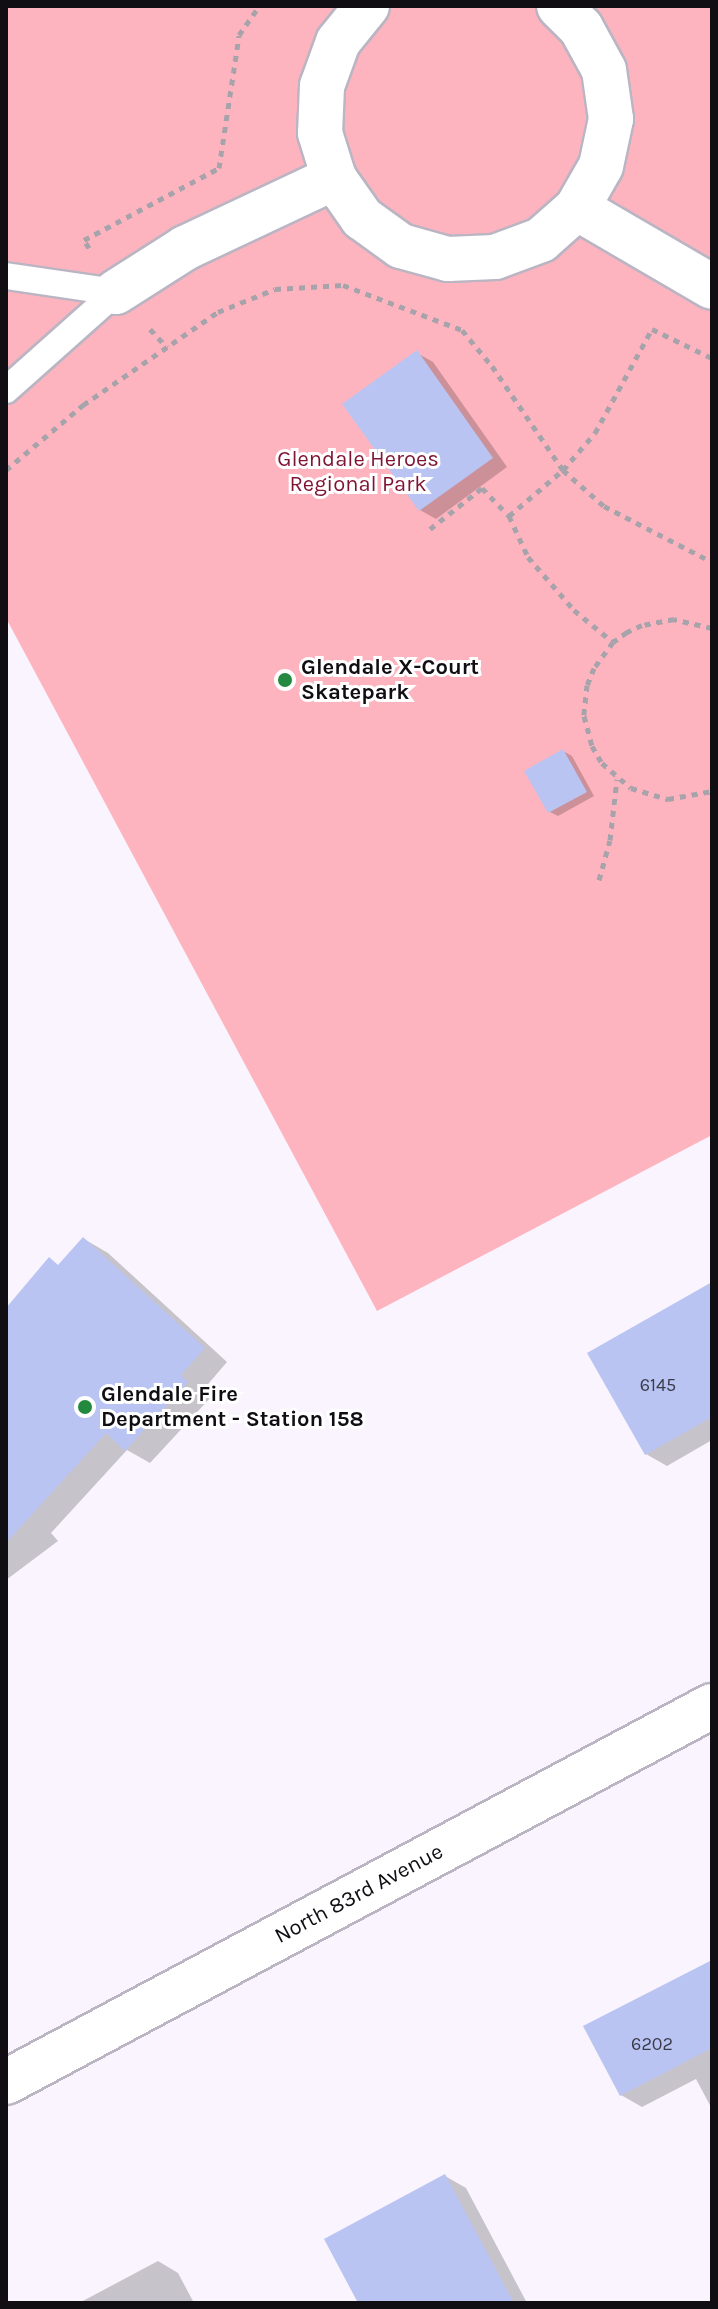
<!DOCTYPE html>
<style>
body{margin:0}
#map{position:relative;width:718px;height:2309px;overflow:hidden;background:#f9f4fe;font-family:Karla,sans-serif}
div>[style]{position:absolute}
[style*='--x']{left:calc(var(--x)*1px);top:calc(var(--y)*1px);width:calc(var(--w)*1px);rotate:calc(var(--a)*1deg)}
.green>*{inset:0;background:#feb4bf}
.shadow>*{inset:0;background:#0003}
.building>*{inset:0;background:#b9c4f2}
.path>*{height:5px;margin-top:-2.5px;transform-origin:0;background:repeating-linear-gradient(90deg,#a7a3ab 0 6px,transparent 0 12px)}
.roads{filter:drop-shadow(2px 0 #bbb5c3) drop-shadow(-2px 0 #bbb5c3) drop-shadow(0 2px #bbb5c3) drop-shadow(0 -2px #bbb5c3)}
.lane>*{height:26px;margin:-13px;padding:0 13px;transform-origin:13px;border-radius:13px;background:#fff}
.street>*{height:44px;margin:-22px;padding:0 22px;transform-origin:22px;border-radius:22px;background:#fff}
.secondary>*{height:44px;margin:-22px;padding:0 22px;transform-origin:22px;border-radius:22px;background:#fff}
.dots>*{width:22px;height:22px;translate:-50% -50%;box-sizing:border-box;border:4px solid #fff;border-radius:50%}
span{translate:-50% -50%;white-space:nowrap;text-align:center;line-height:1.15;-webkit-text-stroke:6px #fff;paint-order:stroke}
.number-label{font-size:18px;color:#3a3c4b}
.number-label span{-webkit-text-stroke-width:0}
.park-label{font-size:22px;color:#7f1435}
.poi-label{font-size:22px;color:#100e13;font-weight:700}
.left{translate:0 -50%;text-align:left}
.street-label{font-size:22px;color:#100e13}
.frame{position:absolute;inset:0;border:8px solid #100e13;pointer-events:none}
</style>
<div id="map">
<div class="green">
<i style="clip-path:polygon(6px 6px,712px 6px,712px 1135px,377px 1311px,6px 618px)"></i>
</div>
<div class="shadow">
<i style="clip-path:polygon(417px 353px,433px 362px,507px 467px,436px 519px,420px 510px)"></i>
<i style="clip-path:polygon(563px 751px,572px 756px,594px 796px,558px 816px,550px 812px)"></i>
<i style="clip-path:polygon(84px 1239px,108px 1253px,227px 1362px,203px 1390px,211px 1397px,150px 1463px,127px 1450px,51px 1533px,58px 1541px,6px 1580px,6px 1311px,49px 1260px,59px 1266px)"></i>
<i style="clip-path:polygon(712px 1284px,712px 1440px,667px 1466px,646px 1454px)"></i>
<i style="clip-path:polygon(712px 1962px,712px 2109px,696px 2079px,642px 2107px,621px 2095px)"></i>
<i style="clip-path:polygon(445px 2176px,466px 2188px,527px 2303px,360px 2303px)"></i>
<i style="clip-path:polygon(158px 2261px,178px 2273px,194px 2303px,79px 2303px)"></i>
</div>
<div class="building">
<i style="clip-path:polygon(417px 350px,493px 458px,419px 511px,342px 404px)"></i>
<i style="clip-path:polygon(563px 749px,587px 792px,548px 813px,524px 771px)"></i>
<i style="clip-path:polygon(83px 1237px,205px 1348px,181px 1375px,188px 1382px,125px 1451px,106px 1433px,6px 1543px,6px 1308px,49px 1257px,58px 1265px)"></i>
<i style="clip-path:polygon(712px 1282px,712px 1417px,645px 1455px,587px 1353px)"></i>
<i style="clip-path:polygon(712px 1960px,712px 2048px,620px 2096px,583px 2026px)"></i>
<i style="clip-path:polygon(445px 2174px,514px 2303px,358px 2303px,324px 2239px)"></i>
</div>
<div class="path">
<i style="--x:89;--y:248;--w:9;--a:-122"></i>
<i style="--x:84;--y:240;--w:153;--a:-28.1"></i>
<i style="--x:219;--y:168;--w:134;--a:-81.4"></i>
<i style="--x:239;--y:35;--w:35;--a:-55"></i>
<i style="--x:150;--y:329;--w:25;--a:47"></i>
<i style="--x:6;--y:470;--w:101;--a:-40.2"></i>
<i style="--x:83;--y:405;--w:164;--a:-34.6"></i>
<i style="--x:218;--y:312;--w:61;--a:-22"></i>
<i style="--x:275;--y:289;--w:68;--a:-3.4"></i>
<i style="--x:343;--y:285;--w:127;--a:20.7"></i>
<i style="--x:462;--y:330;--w:47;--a:50.2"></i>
<i style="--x:492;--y:366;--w:126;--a:55.7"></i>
<i style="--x:563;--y:470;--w:55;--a:41.3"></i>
<i style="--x:604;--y:506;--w:122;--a:27.4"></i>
<i style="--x:509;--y:516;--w:45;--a:65.1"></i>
<i style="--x:528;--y:557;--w:70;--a:49"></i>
<i style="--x:574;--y:610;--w:50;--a:39.4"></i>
<i style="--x:430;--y:529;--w:66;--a:-38.3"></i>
<i style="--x:482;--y:488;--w:39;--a:46"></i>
<i style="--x:509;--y:516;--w:71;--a:-40.4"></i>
<i style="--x:563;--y:470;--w:49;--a:-49.1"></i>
<i style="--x:595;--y:433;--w:119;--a:-61.3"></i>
<i style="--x:652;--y:329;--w:67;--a:25.8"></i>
<i style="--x:712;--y:628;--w:39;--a:-167"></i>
<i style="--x:674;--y:619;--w:33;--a:169"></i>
<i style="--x:642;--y:625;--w:17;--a:155"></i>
<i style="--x:627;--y:632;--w:17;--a:144"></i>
<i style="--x:613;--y:642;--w:32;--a:126"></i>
<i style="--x:594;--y:668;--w:18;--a:112"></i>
<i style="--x:587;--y:685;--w:31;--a:96"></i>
<i style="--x:584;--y:716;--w:31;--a:75"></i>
<i style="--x:592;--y:746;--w:20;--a:60"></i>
<i style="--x:602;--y:763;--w:38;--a:41"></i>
<i style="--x:631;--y:788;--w:39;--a:17"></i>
<i style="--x:668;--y:799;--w:45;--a:-10.3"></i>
<i style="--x:599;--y:880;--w:41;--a:-74.6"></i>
<i style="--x:610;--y:840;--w:61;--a:-83.5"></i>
</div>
<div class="roads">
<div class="lane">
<i style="--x:6;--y:276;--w:111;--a:8.3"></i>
<i style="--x:6;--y:390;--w:147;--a:-41.7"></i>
</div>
<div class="street">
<i style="--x:367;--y:6;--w:46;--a:128.9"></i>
<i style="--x:338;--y:42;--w:47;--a:110"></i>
<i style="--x:322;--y:86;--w:47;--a:92.4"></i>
<i style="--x:320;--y:133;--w:47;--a:72.7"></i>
<i style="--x:334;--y:178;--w:49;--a:55"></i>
<i style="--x:362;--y:218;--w:48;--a:35.7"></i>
<i style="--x:401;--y:246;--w:49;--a:15.5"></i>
<i style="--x:448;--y:259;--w:47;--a:-2.4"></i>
<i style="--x:495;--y:257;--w:49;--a:-20.3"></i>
<i style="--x:541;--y:240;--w:48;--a:-41.6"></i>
<i style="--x:577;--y:208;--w:48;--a:-60.3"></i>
<i style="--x:601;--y:166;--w:48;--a:-78"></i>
<i style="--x:611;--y:119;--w:49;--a:-98.1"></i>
<i style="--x:604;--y:70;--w:48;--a:-118.7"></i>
<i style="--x:581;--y:28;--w:31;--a:-135"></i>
<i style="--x:577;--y:208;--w:156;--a:30.3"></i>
<i style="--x:116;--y:292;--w:82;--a:-32.5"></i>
<i style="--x:185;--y:248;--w:165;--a:-25.2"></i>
</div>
<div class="secondary">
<i style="--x:6;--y:2082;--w:800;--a:-28.04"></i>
</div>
</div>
<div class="dots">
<i style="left:285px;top:680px;background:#22893e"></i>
<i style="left:85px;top:1407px;background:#22893e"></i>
</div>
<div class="number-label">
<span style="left:658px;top:1385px">6145</span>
<span style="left:652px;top:2044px">6202</span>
</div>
<div class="park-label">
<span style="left:358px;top:472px">Glendale Heroes<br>Regional Park</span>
</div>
<div class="poi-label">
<span class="left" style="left:301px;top:680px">Glendale X-Court<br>Skatepark</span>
<span class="left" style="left:101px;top:1407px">Glendale Fire<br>Department - Station 158</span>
</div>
<div class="street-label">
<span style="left:359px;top:1894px;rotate:-28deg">North 83rd Avenue</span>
</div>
<div class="frame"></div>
</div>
